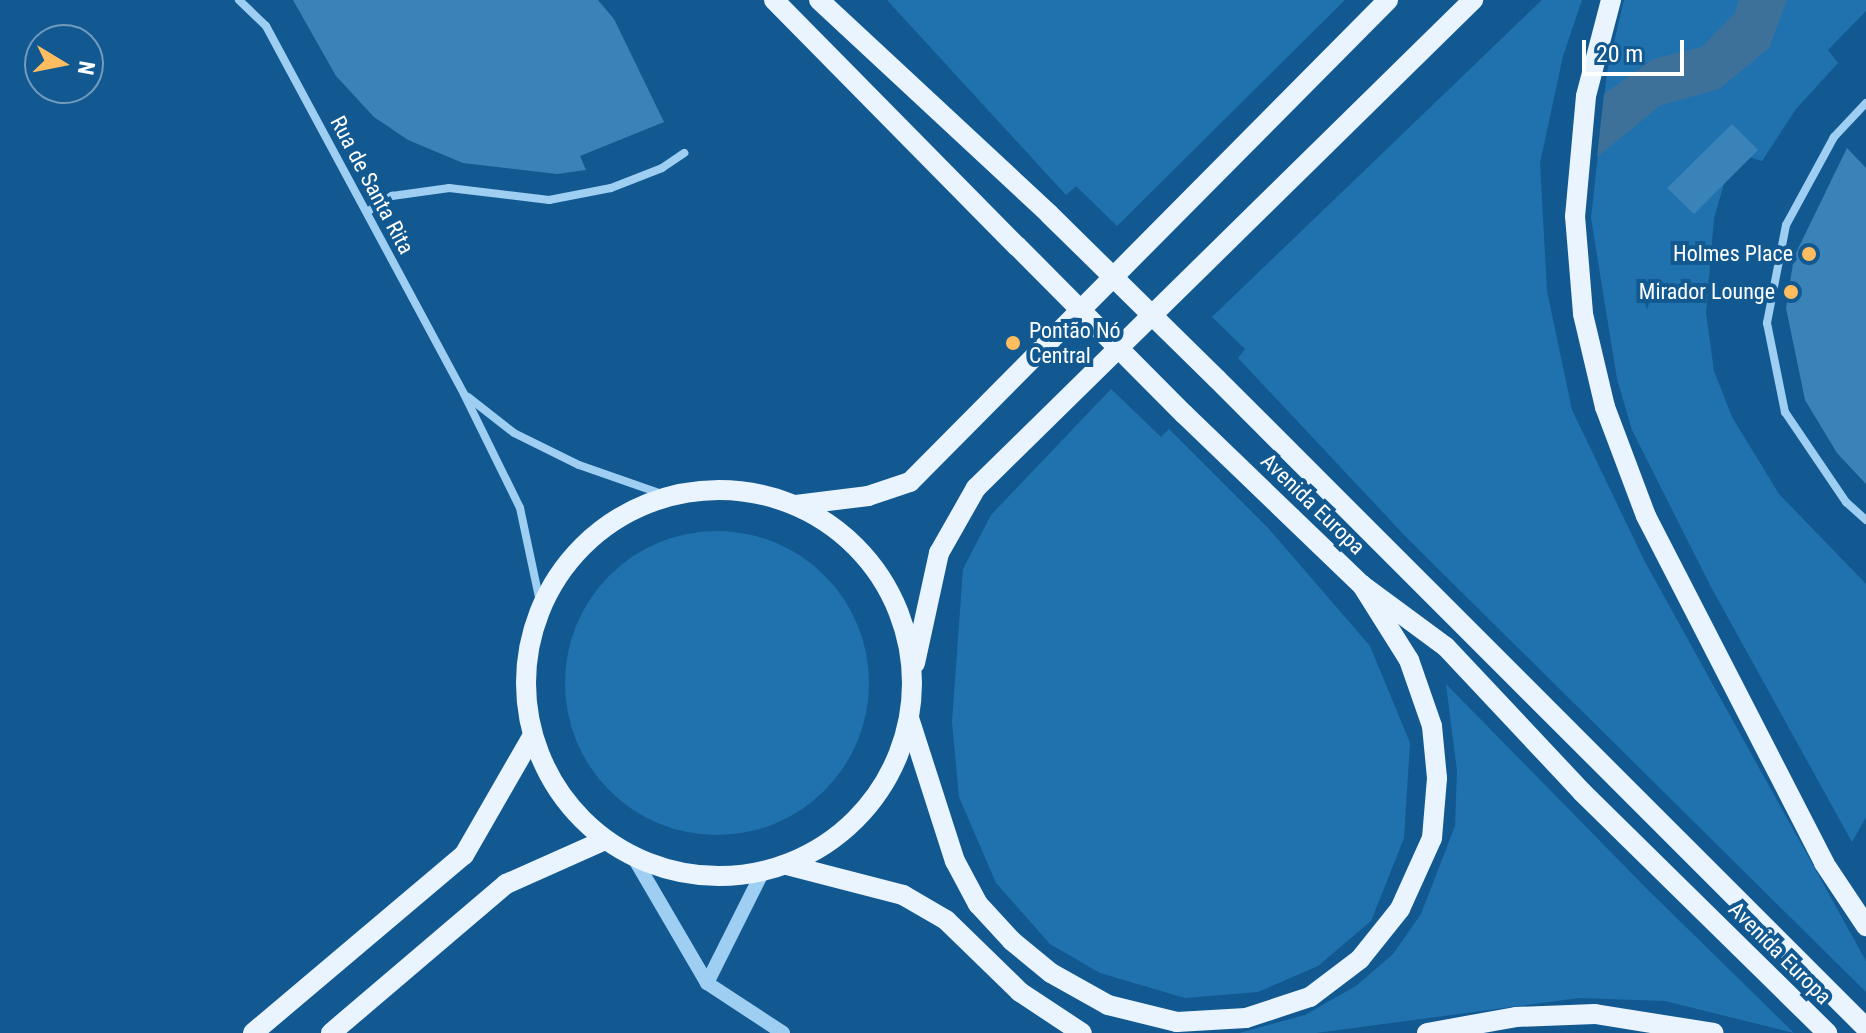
<!DOCTYPE html>
<meta charset="utf-8">
<style>
body{margin:0}
#map{position:relative;width:1866px;height:1033px;overflow:hidden;background:#125991;font-family:"Roboto Condensed",sans-serif}
div>[style]{position:absolute}
[style*='--x']{left:calc(var(--x)*1px);top:calc(var(--y)*1px);width:calc(var(--w)*1px);rotate:calc(var(--a)*1deg)}
.green>*{inset:0;background:#2072ae}
.round{border-radius:50%}
.water>*{inset:0;background:#3e719a}
.building>*{inset:0;background:#3a83b9}
.minor>*{height:8px;margin:-4px;padding:0 4px;transform-origin:4px;border-radius:4px;background:#9ecef2}
.tertiary>*{height:14px;margin:-7px;padding:0 7px;transform-origin:7px;border-radius:7px;background:#9ecef2}
.primary>*{height:20px;margin:-10px;padding:0 10px;transform-origin:10px;border-radius:10px;background:#e9f4ff}
.primary>.ring{margin:-10px;padding:0;box-sizing:content-box;background:none;border:20px solid #e9f4ff;border-radius:50%}
.primary-bridge>*{height:20px;margin:-10px;padding:0 10px;transform-origin:10px;border-radius:10px;background:#e9f4ff}
.dots>*{width:22px;height:22px;translate:-50% -50%;box-sizing:border-box;border:4px solid #125991;border-radius:50%}
span{translate:-50% -50%;white-space:nowrap;text-align:center;line-height:1.15;-webkit-text-stroke:8px #125991;paint-order:stroke}
.street-label{font-size:22px;color:#fff}
.poi-label{font-size:22px;color:#fff}
.right{translate:-100% -50%;text-align:right}
.left{translate:0 -50%;text-align:left}
.north{position:absolute;left:24px;top:24px;width:80px;height:80px;box-sizing:border-box;background:#125991;border:2px solid #719bbd;border-radius:50%;rotate:100deg;font-size:22px;font-weight:700;line-height:32px;text-align:center;color:#fff}
.north::after{content:'';display:block;margin:auto;width:28px;height:36px;background:#ffbd5f;clip-path:polygon(50% 0,100% 100%,50% 72%,0 100%)}
.scale{position:absolute;left:1582px;top:40px;width:102px;height:36px;box-sizing:border-box;border:4px solid #fff;border-top:0;padding-left:10px;font-size:24px;line-height:28px;white-space:nowrap;color:#fff;-webkit-text-stroke:6px #125991;paint-order:stroke}
</style>
<div id="map">
<div class="green">
<i style="clip-path:polygon(887px 0,1345px 0,1117px 226px,1076px 186px,1066px 195px)"></i>
<i style="clip-path:polygon(1542px 0,1582px 0,1563px 56px,1540px 163px,1547px 291px,1572px 410px,1645px 562px,1866px 961px,1866px 992px,1407px 538px,1238px 358px,1245px 349px,1212px 317px)"></i>
<i style="clip-path:polygon(1624px 0,1866px 0,1866px 11px,1828px 50px,1838px 63px,1796px 109px,1762px 161px,1739px 154px,1728px 170px,1714px 218px,1706px 313px,1714px 371px,1732px 417px,1779px 494px,1866px 584px,1866px 817px,1852px 842px,1711px 587px,1632px 430px,1617px 379px,1591px 218px,1607px 72px)"></i>
<i style="clip-path:polygon(1111px 389px,1161px 437px,1169px 429px,1268px 528px,1370px 646px,1410px 743px,1404px 838px,1371px 921px,1318px 966px,1258px 992px,1185px 998px,1100px 973px,1050px 944px,996px 883px,959px 797px,952px 722px,963px 569px,991px 515px)"></i>
<i class="round" style="left:565px;top:531px;width:304px;height:304px"></i>
<i style="clip-path:polygon(1446px 684px,1646px 888px,1794px 1033px,1665px 1001px,1579px 998px,1316px 1033px,1239px 1033px,1305px 1015px,1356px 986px,1393px 954px,1421px 914px,1455px 826px,1457px 771px)"></i>
</div>
<div class="water">
<i style="clip-path:polygon(1739px 0,1787px 0,1769px 48px,1719px 89px,1661px 105px,1597px 157px,1604px 94px,1653px 59px,1702px 47px,1735px 13px)"></i>
</div>
<div class="building">
<i style="clip-path:polygon(293px 0,598px 0,614px 19px,664px 122px,580px 156px,586px 170px,557px 174px,463px 163px,408px 140px,374px 117px,336px 76px)"></i>
<i style="clip-path:polygon(1732px 124px,1758px 150px,1694px 214px,1667px 188px)"></i>
<i style="clip-path:polygon(1847px 148px,1866px 168px,1866px 484px,1837px 453px,1805px 400px,1786px 308px,1794px 257px)"></i>
</div>
<div class="minor">
<i style="--x:239;--y:0;--w:37;--a:44"></i>
<i style="--x:266;--y:26;--w:418;--a:61.7"></i>
<i style="--x:464;--y:394;--w:127;--a:63.8"></i>
<i style="--x:520;--y:508;--w:101;--a:78"></i>
<i style="--x:1866;--y:103;--w:47;--a:133.3"></i>
<i style="--x:1834;--y:137;--w:100;--a:118.6"></i>
<i style="--x:1786;--y:225;--w:100;--a:101"></i>
<i style="--x:1767;--y:323;--w:91;--a:78.6"></i>
<i style="--x:1785;--y:412;--w:109;--a:55.9"></i>
<i style="--x:1846;--y:502;--w:27;--a:42"></i>
<i style="--x:367;--y:212;--w:30;--a:-33"></i>
<i style="--x:392;--y:196;--w:58;--a:-8"></i>
<i style="--x:449;--y:188;--w:101;--a:6.8"></i>
<i style="--x:549;--y:200;--w:63;--a:-11"></i>
<i style="--x:611;--y:188;--w:55;--a:-21.4"></i>
<i style="--x:662;--y:168;--w:27;--a:-34"></i>
<i style="--x:468;--y:397;--w:58;--a:38"></i>
<i style="--x:514;--y:433;--w:72;--a:26.2"></i>
<i style="--x:579;--y:465;--w:94;--a:19.2"></i>
</div>
<div class="tertiary">
<i style="--x:634;--y:858;--w:145;--a:59.7"></i>
<i style="--x:707;--y:983;--w:91;--a:33.3"></i>
<i style="--x:707;--y:983;--w:123;--a:-63.4"></i>
</div>
<div class="primary">
<i style="--x:774;--y:0;--w:346;--a:45.4"></i>
<i style="--x:819;--y:0;--w:314;--a:42.9"></i>
<i style="--x:1611;--y:0;--w:99;--a:104.6"></i>
<i style="--x:1586;--y:96;--w:121;--a:95.2"></i>
<i style="--x:1575;--y:216;--w:98;--a:85.3"></i>
<i style="--x:1583;--y:314;--w:96;--a:76.7"></i>
<i style="--x:1605;--y:407;--w:116;--a:69.4"></i>
<i style="--x:1646;--y:516;--w:390;--a:62.8"></i>
<i style="--x:1824;--y:863;--w:76;--a:56.3"></i>
<i style="--x:1217;--y:379;--w:918;--a:45"></i>
<i style="--x:1184;--y:414;--w:247;--a:43.9"></i>
<i style="--x:1362;--y:585;--w:104;--a:36.4"></i>
<i style="--x:1446;--y:647;--w:199;--a:46.8"></i>
<i style="--x:1582;--y:792;--w:344;--a:44.5"></i>
<i class="ring" style="left:526px;top:490px;width:366px;height:366px"></i>
<i style="--x:796;--y:505;--w:73;--a:-7.1"></i>
<i style="--x:868;--y:496;--w:44;--a:-18.4"></i>
<i style="--x:910;--y:482;--w:679;--a:-45.24"></i>
<i style="--x:915;--y:663;--w:113;--a:-77.7"></i>
<i style="--x:939;--y:553;--w:75;--a:-60.4"></i>
<i style="--x:976;--y:488;--w:697;--a:-44.48"></i>
<i style="--x:909;--y:718;--w:150;--a:72.2"></i>
<i style="--x:955;--y:861;--w:49;--a:61.9"></i>
<i style="--x:978;--y:904;--w:50;--a:47.4"></i>
<i style="--x:1012;--y:941;--w:50;--a:39.4"></i>
<i style="--x:1051;--y:973;--w:65;--a:29.3"></i>
<i style="--x:1108;--y:1005;--w:71;--a:13.8"></i>
<i style="--x:1177;--y:1022;--w:69;--a:-3.3"></i>
<i style="--x:1246;--y:1018;--w:67;--a:-18.2"></i>
<i style="--x:1310;--y:997;--w:63;--a:-37.2"></i>
<i style="--x:1360;--y:959;--w:64;--a:-51.3"></i>
<i style="--x:1400;--y:909;--w:78;--a:-65.7"></i>
<i style="--x:1432;--y:838;--w:60;--a:-85.2"></i>
<i style="--x:1437;--y:778;--w:52;--a:-95.5"></i>
<i style="--x:1432;--y:726;--w:70;--a:-109.2"></i>
<i style="--x:1409;--y:660;--w:89;--a:-122.1"></i>
<i style="--x:787;--y:865;--w:120;--a:14.5"></i>
<i style="--x:903;--y:895;--w:50;--a:30.2"></i>
<i style="--x:946;--y:920;--w:103;--a:44.2"></i>
<i style="--x:1020;--y:992;--w:74;--a:33.5"></i>
<i style="--x:253;--y:1033;--w:276;--a:-40.2"></i>
<i style="--x:464;--y:855;--w:138;--a:-60.1"></i>
<i style="--x:331;--y:1033;--w:230;--a:-40.4"></i>
<i style="--x:506;--y:884;--w:108;--a:-24"></i>
<i style="--x:1427;--y:1033;--w:90;--a:-10.2"></i>
<i style="--x:1516;--y:1017;--w:79;--a:-2.2"></i>
<i style="--x:1595;--y:1014;--w:120;--a:9.1"></i>
</div>
<div class="primary-bridge">
<i style="--x:1049;--y:214;--w:235;--a:44.5"></i>
<i style="--x:1017;--y:246;--w:237;--a:45.2"></i>
</div>
<div class="dots">
<i style="left:1809px;top:254px;background:#ffbd5f"></i>
<i style="left:1791px;top:292px;background:#ffbd5f"></i>
<i style="left:1013px;top:343px;background:#ffbd5f"></i>
</div>
<div class="street-label">
<span style="left:372px;top:185px;rotate:62deg">Rua de Santa Rita</span>
<span style="left:1313px;top:504px;rotate:44deg">Avenida Europa</span>
<span style="left:1780px;top:953px;rotate:45deg">Avenida Europa</span>
</div>
<div class="poi-label">
<span class="right" style="left:1793px;top:254px">Holmes Place</span>
<span class="right" style="left:1775px;top:292px">Mirador Lounge</span>
<span class="left" style="left:1029px;top:343px">Pontão Nó<br>Central</span>
</div>
<div class="north">N</div>
<div class="scale">20 m</div>
</div>
